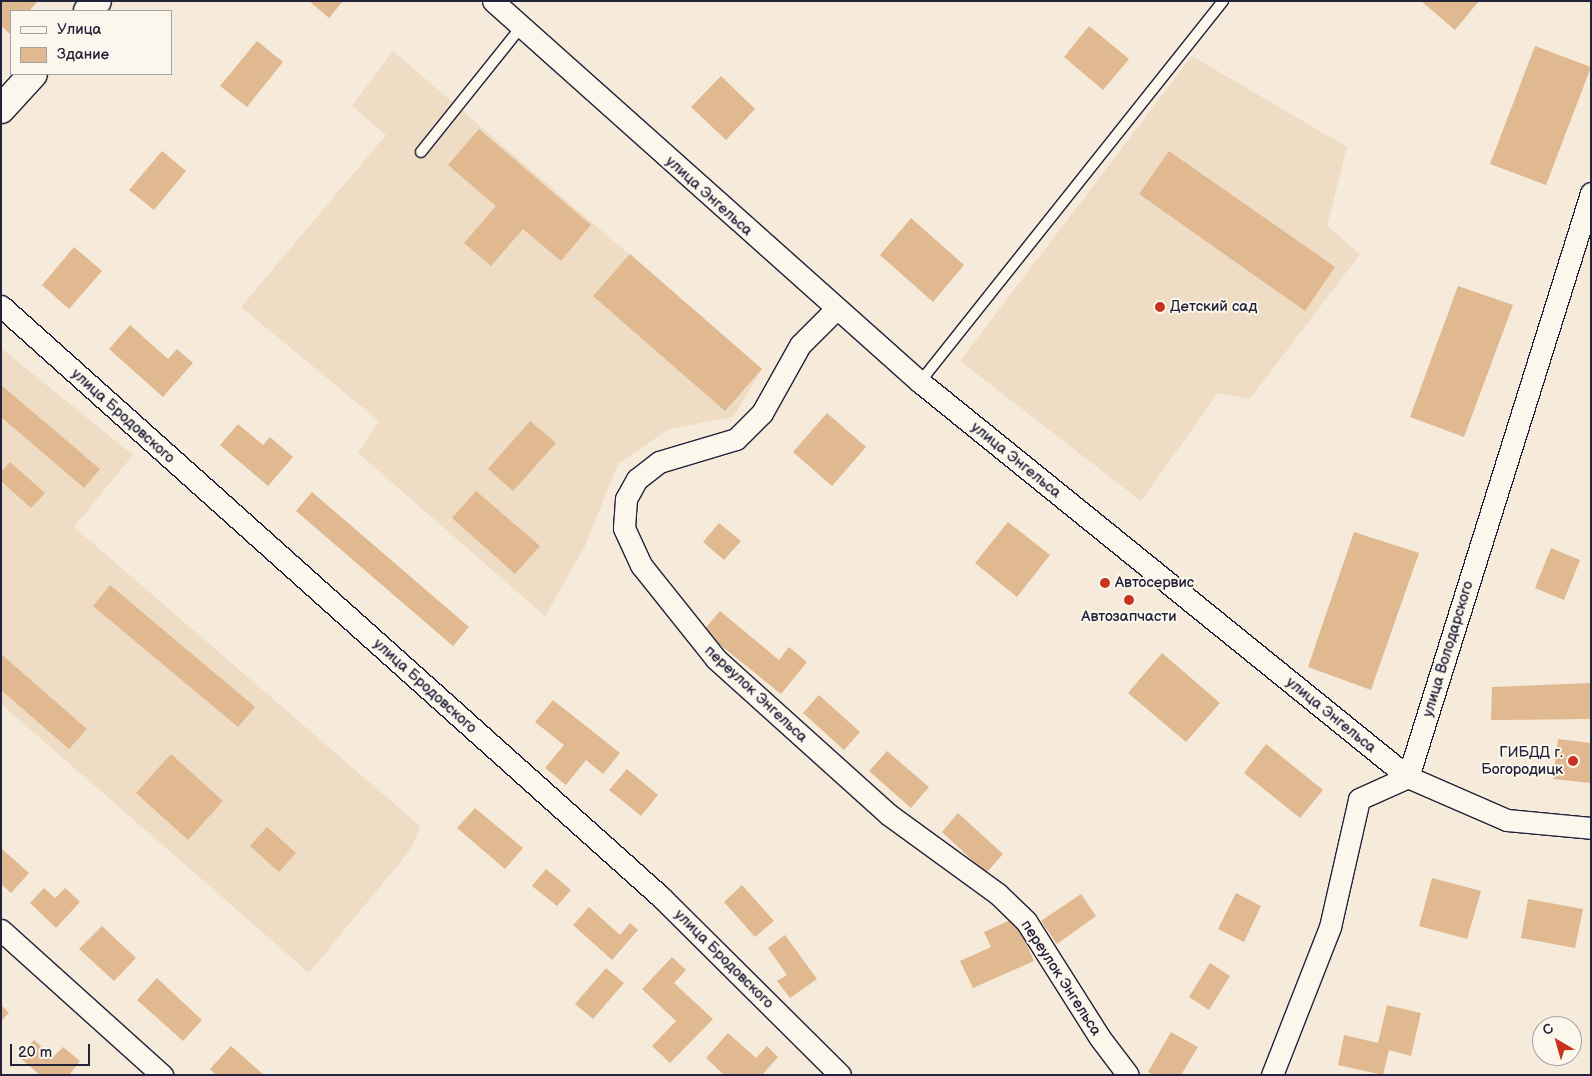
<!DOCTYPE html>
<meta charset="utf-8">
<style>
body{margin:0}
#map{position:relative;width:1592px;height:1076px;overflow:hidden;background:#f6ebda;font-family:"Balsamiq Sans",sans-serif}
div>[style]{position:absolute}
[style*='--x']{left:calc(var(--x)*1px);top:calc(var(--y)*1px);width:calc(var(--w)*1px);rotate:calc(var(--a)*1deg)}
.built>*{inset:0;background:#efdcc4}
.building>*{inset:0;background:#e0b991}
.roads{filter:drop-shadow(1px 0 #22223b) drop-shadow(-1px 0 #22223b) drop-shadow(0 1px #22223b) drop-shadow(0 -1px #22223b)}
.lane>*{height:10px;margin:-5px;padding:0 5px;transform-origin:5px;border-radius:5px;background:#fbf7ec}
.street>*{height:21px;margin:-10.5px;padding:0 10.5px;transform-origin:10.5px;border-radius:10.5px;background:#fbf7ec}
.secondary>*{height:28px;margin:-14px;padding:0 14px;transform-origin:14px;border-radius:14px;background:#fbf7ec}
.dots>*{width:14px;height:14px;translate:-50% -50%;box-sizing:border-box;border:2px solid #fbf7ec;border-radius:50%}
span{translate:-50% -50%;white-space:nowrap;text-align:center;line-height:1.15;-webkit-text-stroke:4px #fbf7ec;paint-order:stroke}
.street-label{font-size:15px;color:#22223b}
.poi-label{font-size:15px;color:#22223b}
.left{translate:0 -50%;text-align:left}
.right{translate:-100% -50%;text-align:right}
.frame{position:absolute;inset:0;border:2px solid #22223b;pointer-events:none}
.legend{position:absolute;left:10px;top:10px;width:162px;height:65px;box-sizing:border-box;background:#fbf7ec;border:1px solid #a4a2a5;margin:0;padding:6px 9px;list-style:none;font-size:15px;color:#22223b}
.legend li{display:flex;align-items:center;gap:10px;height:25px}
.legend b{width:25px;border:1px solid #a4a2a5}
.north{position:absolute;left:1532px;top:1016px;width:50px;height:50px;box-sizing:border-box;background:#fbf7ec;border:1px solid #a4a2a5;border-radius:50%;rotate:322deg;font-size:14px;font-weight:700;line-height:20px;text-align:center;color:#22223b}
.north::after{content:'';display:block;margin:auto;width:18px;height:22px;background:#c8321e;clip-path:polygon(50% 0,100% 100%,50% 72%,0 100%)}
.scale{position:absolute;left:10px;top:1044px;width:80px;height:22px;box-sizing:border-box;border:2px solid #22223b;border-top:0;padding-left:6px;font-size:15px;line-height:18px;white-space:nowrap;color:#22223b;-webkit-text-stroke:4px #fbf7ec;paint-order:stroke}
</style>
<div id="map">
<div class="built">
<i style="clip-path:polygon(393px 51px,762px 369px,733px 417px,669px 429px,618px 464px,585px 546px,545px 616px,358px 453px,379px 421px,241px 307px,386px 135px,352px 106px)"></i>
<i style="clip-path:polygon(1192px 56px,1347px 147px,1327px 226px,1360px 254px,1250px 399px,1218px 393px,1141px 501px,960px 361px)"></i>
<i style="clip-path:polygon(1px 348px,133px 455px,74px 527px,420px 826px,411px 849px,309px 973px,1px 704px)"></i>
</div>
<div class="building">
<i style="clip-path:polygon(1px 1px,38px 1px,29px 11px,11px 11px,10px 34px,1px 26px)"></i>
<i style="clip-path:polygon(309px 1px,343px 1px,329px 18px)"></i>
<i style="clip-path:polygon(1421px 1px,1479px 1px,1455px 30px)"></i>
<i style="clip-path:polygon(1089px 26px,1129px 59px,1103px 90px,1064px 57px)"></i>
<i style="clip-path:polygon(257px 41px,283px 62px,247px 107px,220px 86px)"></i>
<i style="clip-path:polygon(1535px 46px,1591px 67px,1546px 185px,1490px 164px)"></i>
<i style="clip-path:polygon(721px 76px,755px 109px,726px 140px,691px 107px)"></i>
<i style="clip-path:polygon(479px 129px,591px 225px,561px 261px,523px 229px,491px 266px,464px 243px,496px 206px,448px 165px)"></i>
<i style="clip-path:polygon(162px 151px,186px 171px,154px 210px,129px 190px)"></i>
<i style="clip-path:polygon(1169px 151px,1335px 267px,1305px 311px,1139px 194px)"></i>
<i style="clip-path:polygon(911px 218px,964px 265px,933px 302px,880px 255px)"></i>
<i style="clip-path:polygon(74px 247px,102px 271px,69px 309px,42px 285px)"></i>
<i style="clip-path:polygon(630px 254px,762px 369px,725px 411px,593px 296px)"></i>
<i style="clip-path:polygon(1458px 286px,1513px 305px,1464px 437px,1410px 417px)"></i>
<i style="clip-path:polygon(130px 325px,168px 359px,177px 349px,193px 363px,163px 397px,109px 349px)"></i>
<i style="clip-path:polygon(1px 385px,100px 469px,84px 488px,1px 417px)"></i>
<i style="clip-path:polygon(827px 413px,866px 447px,832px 486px,793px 452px)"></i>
<i style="clip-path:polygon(530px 421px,556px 443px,513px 491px,488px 469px)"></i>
<i style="clip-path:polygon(238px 424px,263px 445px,270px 437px,293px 457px,268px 486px,220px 445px)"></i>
<i style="clip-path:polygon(10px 462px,45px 493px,31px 508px,1px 481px,1px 472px)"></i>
<i style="clip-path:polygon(476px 491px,540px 546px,515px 574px,452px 518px)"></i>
<i style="clip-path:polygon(312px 492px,469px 627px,453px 646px,296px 511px)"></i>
<i style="clip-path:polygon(1008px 522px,1050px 555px,1017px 597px,975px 563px)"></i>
<i style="clip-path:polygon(719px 523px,741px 541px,724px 560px,703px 542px)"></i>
<i style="clip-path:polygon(1354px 532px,1419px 553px,1371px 690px,1308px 667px)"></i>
<i style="clip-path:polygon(1551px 548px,1580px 560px,1564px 600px,1535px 588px)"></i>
<i style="clip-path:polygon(110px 585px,255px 707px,238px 727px,93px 606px)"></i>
<i style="clip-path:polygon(720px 611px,779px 660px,789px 647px,807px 662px,781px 694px,703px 631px)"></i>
<i style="clip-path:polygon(1162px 653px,1220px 703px,1186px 742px,1128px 693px)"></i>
<i style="clip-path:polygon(1px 654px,87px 729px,69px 749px,1px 690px)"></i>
<i style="clip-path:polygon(1591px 683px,1591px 719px,1491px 720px,1492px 687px)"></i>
<i style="clip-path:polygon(819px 695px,860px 732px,844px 750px,803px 713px)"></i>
<i style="clip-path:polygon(553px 700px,620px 753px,603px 774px,586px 760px,566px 785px,545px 768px,564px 745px,535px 722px)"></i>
<i style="clip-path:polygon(1558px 739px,1591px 743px,1591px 783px,1553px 779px)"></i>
<i style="clip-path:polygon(1266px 744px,1323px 790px,1300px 818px,1244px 773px)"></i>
<i style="clip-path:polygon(887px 751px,929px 787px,911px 808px,869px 771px)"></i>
<i style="clip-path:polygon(171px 754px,223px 801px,188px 840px,136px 793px)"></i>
<i style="clip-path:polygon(627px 769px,658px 795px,641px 816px,609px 790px)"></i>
<i style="clip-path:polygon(475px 808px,523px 848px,505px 869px,457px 828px)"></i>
<i style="clip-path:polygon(958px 813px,1003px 854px,986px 873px,942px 832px)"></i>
<i style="clip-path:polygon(267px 827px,296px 853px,279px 872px,250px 846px)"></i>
<i style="clip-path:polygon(1px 848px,29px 873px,11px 893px,1px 884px)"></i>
<i style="clip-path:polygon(546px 869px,571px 890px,557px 906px,532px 886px)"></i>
<i style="clip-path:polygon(1432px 878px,1481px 891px,1467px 939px,1419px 926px)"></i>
<i style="clip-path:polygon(742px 885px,774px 921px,755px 937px,724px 902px)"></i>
<i style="clip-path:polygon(44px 888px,55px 898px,65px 888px,80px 902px,56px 928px,30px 903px)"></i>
<i style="clip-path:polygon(1236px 893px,1261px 906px,1244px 942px,1218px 929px)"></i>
<i style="clip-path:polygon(1081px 894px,1096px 916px,1057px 944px,1041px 921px)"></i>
<i style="clip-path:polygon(1528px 899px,1583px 909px,1575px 948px,1521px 938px)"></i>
<i style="clip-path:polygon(589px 907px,620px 935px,630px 923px,638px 930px,612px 960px,573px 925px)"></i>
<i style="clip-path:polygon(1015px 918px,1034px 961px,973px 988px,960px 961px,991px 947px,984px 932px)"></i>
<i style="clip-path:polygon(102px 926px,136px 958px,114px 981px,79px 949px)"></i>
<i style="clip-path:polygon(785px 935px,817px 979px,790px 998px,777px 981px,787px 975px,768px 948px)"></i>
<i style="clip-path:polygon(672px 957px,686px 970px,674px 983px,713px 1019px,670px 1063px,652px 1046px,676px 1021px,642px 989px)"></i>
<i style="clip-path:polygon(1210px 963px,1230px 976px,1209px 1010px,1189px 997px)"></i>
<i style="clip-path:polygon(606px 968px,624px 983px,593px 1019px,575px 1004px)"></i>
<i style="clip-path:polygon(157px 978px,202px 1020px,183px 1041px,137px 1000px)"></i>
<i style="clip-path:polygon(1px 1005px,9px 1013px,1px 1021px)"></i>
<i style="clip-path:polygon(1387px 1005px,1421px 1013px,1411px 1056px,1389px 1050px,1383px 1075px,1338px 1065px,1344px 1035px,1378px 1043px)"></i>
<i style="clip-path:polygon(1171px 1032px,1198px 1047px,1181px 1075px,1154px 1075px,1148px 1072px)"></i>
<i style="clip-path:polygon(728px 1033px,756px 1058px,767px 1046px,778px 1057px,762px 1075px,724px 1075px,706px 1058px)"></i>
<i style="clip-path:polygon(34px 1040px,53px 1057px,63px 1047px,80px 1061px,69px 1075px,40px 1075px,19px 1057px)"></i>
<i style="clip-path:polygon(231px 1046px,264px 1075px,216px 1075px,210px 1069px)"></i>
</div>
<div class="roads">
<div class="lane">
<i style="--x:421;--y:152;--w:161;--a:-51.3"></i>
<i style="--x:920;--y:382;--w:487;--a:-51.5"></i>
</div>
<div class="street">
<i style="--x:493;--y:1;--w:572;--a:41.74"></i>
<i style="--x:920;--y:382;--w:628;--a:38.99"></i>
<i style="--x:1408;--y:777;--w:108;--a:23.5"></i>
<i style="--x:1507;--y:820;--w:84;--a:5.4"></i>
<i style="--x:1;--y:306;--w:886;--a:41.84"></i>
<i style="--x:661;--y:897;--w:252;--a:44.8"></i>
<i style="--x:835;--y:310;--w:49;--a:135"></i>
<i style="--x:800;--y:345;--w:78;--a:119.2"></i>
<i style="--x:762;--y:413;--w:37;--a:135"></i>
<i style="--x:736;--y:439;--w:80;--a:163.4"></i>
<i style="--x:659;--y:462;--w:28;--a:142"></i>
<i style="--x:637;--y:479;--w:23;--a:119"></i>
<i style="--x:626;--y:499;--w:29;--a:94"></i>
<i style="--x:624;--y:528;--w:41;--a:65.3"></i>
<i style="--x:641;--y:565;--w:120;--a:51.4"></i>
<i style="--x:716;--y:659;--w:232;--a:42"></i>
<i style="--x:888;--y:814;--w:136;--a:36"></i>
<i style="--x:998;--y:894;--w:39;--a:44"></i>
<i style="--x:1026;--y:921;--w:138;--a:57.7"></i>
<i style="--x:1100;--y:1038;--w:46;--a:52.9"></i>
<i style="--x:1;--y:930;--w:217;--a:42"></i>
<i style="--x:1272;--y:1075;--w:159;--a:-68.6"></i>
<i style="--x:1330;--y:927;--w:131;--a:-77.2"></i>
<i style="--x:1359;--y:799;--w:54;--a:-24.2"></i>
<i style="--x:1408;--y:777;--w:612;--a:-72.6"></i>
</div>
<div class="secondary">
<i style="--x:88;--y:11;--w:13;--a:-48"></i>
<i style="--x:1;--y:109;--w:47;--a:-47.6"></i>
</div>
</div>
<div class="dots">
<i style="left:1160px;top:307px;background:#c8321e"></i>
<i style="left:1105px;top:583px;background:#c8321e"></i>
<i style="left:1129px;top:600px;background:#c8321e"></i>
<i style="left:1573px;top:761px;background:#c8321e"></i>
</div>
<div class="street-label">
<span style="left:709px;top:196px;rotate:42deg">улица Энгельса</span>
<span style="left:123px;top:416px;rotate:42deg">улица Бродовского</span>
<span style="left:1016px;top:460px;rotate:39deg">улица Энгельса</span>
<span style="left:1448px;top:649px;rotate:-73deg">улица Володарского</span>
<span style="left:425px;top:686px;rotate:42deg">улица Бродовского</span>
<span style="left:756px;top:694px;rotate:43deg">переулок Энгельса</span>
<span style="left:1331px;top:715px;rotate:39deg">улица Энгельса</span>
<span style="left:724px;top:959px;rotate:45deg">улица Бродовского</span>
<span style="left:1061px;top:978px;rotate:57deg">переулок Энгельса</span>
</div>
<div class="poi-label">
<span class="left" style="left:1170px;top:307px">Детский сад</span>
<span class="left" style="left:1115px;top:583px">Автосервис</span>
<span style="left:1129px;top:617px">Автозапчасти</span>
<span class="right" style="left:1563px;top:761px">ГИБДД г.<br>Богородицк</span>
</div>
<div class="frame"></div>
<ul class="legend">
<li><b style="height:6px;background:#fbf7ec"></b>Улица</li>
<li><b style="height:14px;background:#e0b991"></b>Здание</li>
</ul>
<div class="north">С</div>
<div class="scale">20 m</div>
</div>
